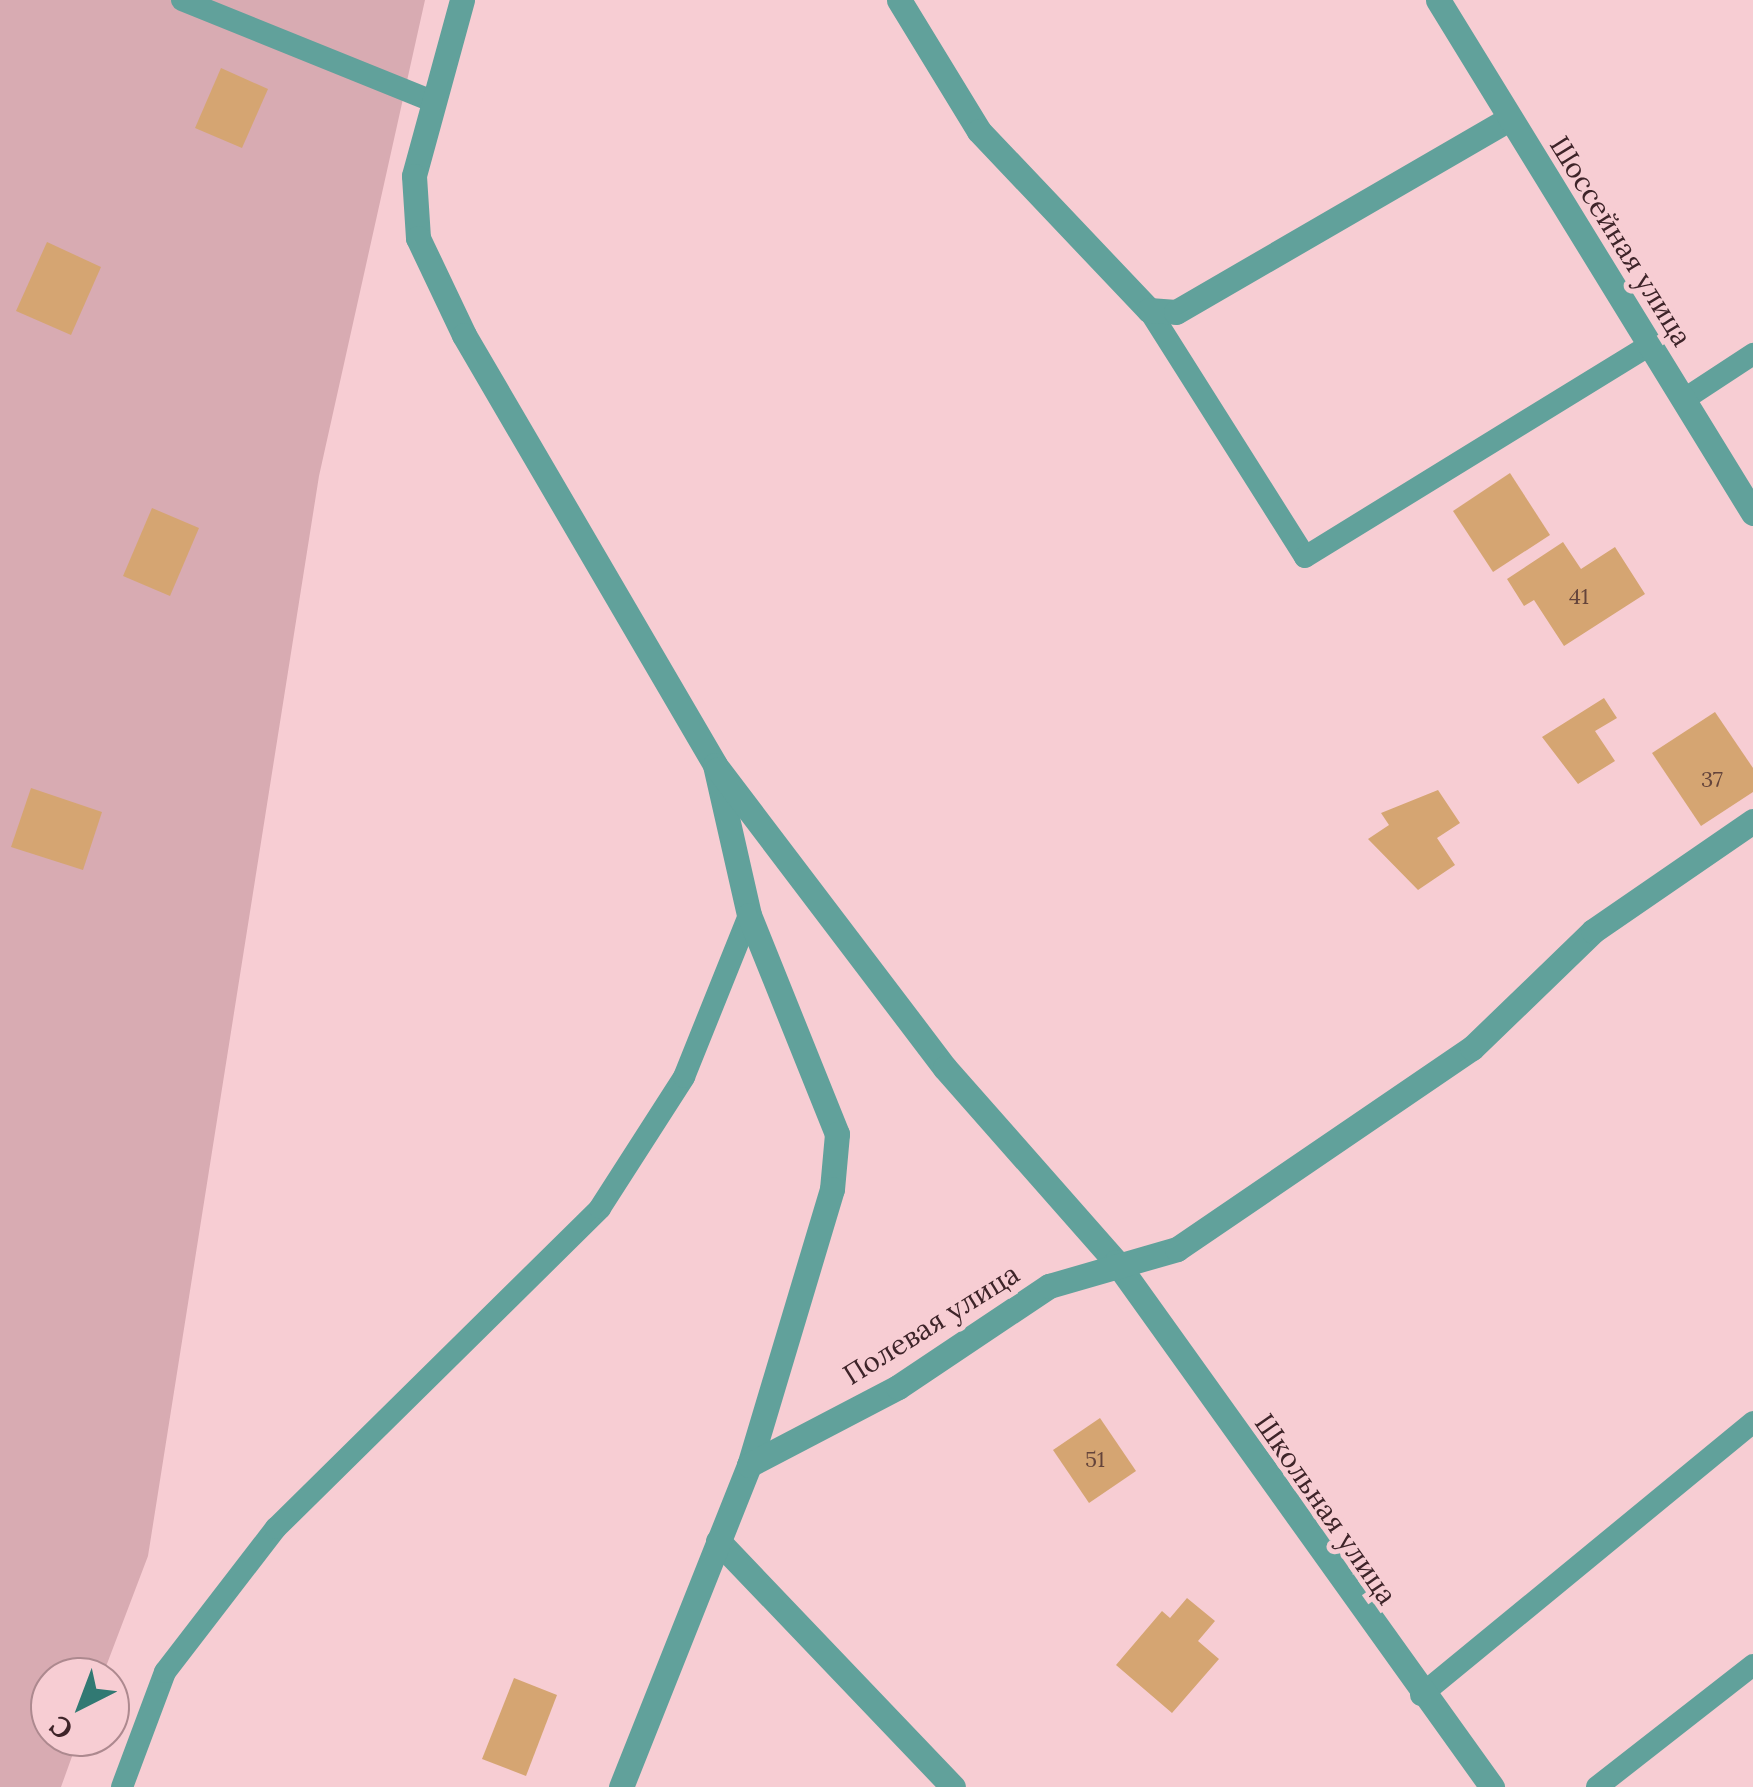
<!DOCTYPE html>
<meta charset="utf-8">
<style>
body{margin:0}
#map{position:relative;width:1753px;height:1787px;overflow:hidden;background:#f7cdd3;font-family:Lora,serif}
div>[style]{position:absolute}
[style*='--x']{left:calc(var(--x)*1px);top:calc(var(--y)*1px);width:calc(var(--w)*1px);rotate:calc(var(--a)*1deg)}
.green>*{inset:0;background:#d8abb2}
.building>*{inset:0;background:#d5a572}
.service>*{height:22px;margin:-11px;padding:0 11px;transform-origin:11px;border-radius:11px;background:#61a19b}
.minor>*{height:25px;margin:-12.5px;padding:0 12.5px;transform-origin:12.5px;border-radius:12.5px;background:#61a19b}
.tertiary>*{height:25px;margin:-12.5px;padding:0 12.5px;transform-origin:12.5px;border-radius:12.5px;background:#61a19b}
span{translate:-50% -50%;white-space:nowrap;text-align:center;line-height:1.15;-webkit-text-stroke:10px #f7cdd3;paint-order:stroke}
.number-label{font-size:22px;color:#64443b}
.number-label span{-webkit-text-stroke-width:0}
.street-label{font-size:28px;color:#3e2429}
.north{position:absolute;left:30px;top:1657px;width:100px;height:100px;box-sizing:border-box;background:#f7cdd3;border:2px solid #ad898f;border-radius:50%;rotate:222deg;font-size:28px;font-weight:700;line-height:40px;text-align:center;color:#3e2429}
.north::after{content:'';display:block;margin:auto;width:35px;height:45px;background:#317973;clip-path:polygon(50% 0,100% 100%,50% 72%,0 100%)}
</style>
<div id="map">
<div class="green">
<i style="clip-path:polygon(0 0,425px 0,319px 476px,148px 1556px,102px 1677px,50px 1677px,50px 1737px,79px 1737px,61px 1787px,0 1787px)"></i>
</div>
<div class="building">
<i style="clip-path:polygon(221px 68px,268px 89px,242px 148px,195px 128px)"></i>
<i style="clip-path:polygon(47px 242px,101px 267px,71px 335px,16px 311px)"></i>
<i style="clip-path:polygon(1510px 473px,1550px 535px,1493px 572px,1453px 511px)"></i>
<i style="clip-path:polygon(152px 508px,199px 528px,170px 596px,123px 576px)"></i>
<i style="clip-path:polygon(1563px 542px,1581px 569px,1615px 547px,1645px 594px,1564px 646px,1534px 600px,1524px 606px,1507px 579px)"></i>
<i style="clip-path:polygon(1604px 698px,1617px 718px,1595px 731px,1615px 761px,1578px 784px,1542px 737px)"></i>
<i style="clip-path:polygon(1715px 712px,1753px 768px,1753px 792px,1701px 826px,1652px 753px)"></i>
<i style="clip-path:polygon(31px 788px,102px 812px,83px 870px,11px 847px)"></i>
<i style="clip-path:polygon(1438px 790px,1460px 823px,1437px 838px,1455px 865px,1418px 890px,1368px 839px,1389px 825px,1381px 813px)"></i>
<i style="clip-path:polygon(1100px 1418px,1136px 1471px,1089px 1503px,1053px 1450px)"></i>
<i style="clip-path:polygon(1187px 1598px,1215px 1621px,1198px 1641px,1219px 1659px,1172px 1713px,1116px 1665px,1162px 1611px,1170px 1618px)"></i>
<i style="clip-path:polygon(514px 1678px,557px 1695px,526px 1776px,482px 1759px)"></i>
</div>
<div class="service">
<i style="--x:182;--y:0;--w:267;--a:22"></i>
<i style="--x:1149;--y:310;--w:292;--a:57.7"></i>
<i style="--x:1305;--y:557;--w:405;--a:-31.6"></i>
<i style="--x:1683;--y:400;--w:84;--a:-33.3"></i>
<i style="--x:1421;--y:1695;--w:430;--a:-39.4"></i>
<i style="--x:122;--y:1787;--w:123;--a:-69.5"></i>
<i style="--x:165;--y:1672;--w:182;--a:-52.4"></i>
<i style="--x:276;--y:1528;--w:455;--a:-44.6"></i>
<i style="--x:600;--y:1208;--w:156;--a:-57.3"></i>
<i style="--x:684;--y:1077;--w:175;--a:-68.1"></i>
<i style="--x:1597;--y:1787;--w:198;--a:-38"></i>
</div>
<div class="minor">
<i style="--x:462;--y:0;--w:182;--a:105.3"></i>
<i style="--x:414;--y:176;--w:62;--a:86.3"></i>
<i style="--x:418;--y:238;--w:107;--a:64.6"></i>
<i style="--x:464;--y:335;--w:498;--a:59.7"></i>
<i style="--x:715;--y:765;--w:154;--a:77.2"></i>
<i style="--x:749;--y:915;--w:236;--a:68.1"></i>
<i style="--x:837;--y:1134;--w:55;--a:95.2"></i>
<i style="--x:832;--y:1189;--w:288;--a:106.7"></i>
<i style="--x:899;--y:0;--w:153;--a:58.6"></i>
<i style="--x:979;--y:131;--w:247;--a:46.5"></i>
<i style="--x:1149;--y:310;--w:27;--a:4"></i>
<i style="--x:1176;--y:312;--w:386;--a:-30.1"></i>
<i style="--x:718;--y:769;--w:375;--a:52.8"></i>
<i style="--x:945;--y:1068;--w:259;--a:48.6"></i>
<i style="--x:1116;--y:1262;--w:646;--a:54.39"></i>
<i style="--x:718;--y:1541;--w:340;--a:46.3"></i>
<i style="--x:621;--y:1787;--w:347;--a:-68.3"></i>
<i style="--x:749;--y:1465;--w:168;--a:-27.6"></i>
<i style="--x:898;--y:1387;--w:182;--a:-33.8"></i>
<i style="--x:1049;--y:1286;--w:133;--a:-16.1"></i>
<i style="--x:1177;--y:1249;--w:357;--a:-34.3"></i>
<i style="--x:1472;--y:1048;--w:168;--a:-44"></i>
<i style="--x:1593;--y:931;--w:194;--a:-34.5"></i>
</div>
<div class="tertiary">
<i style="--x:1438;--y:0;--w:602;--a:58.45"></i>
</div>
<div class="number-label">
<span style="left:1579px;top:597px">41</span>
<span style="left:1712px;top:780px">37</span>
<span style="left:1095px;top:1460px">51</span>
</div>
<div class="street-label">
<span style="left:1621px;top:241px;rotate:58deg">Шоссейная улица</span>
<span style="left:931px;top:1324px;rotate:-32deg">Полевая улица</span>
<span style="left:1326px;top:1509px;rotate:55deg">Школьная улица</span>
</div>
<div class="north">С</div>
</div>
